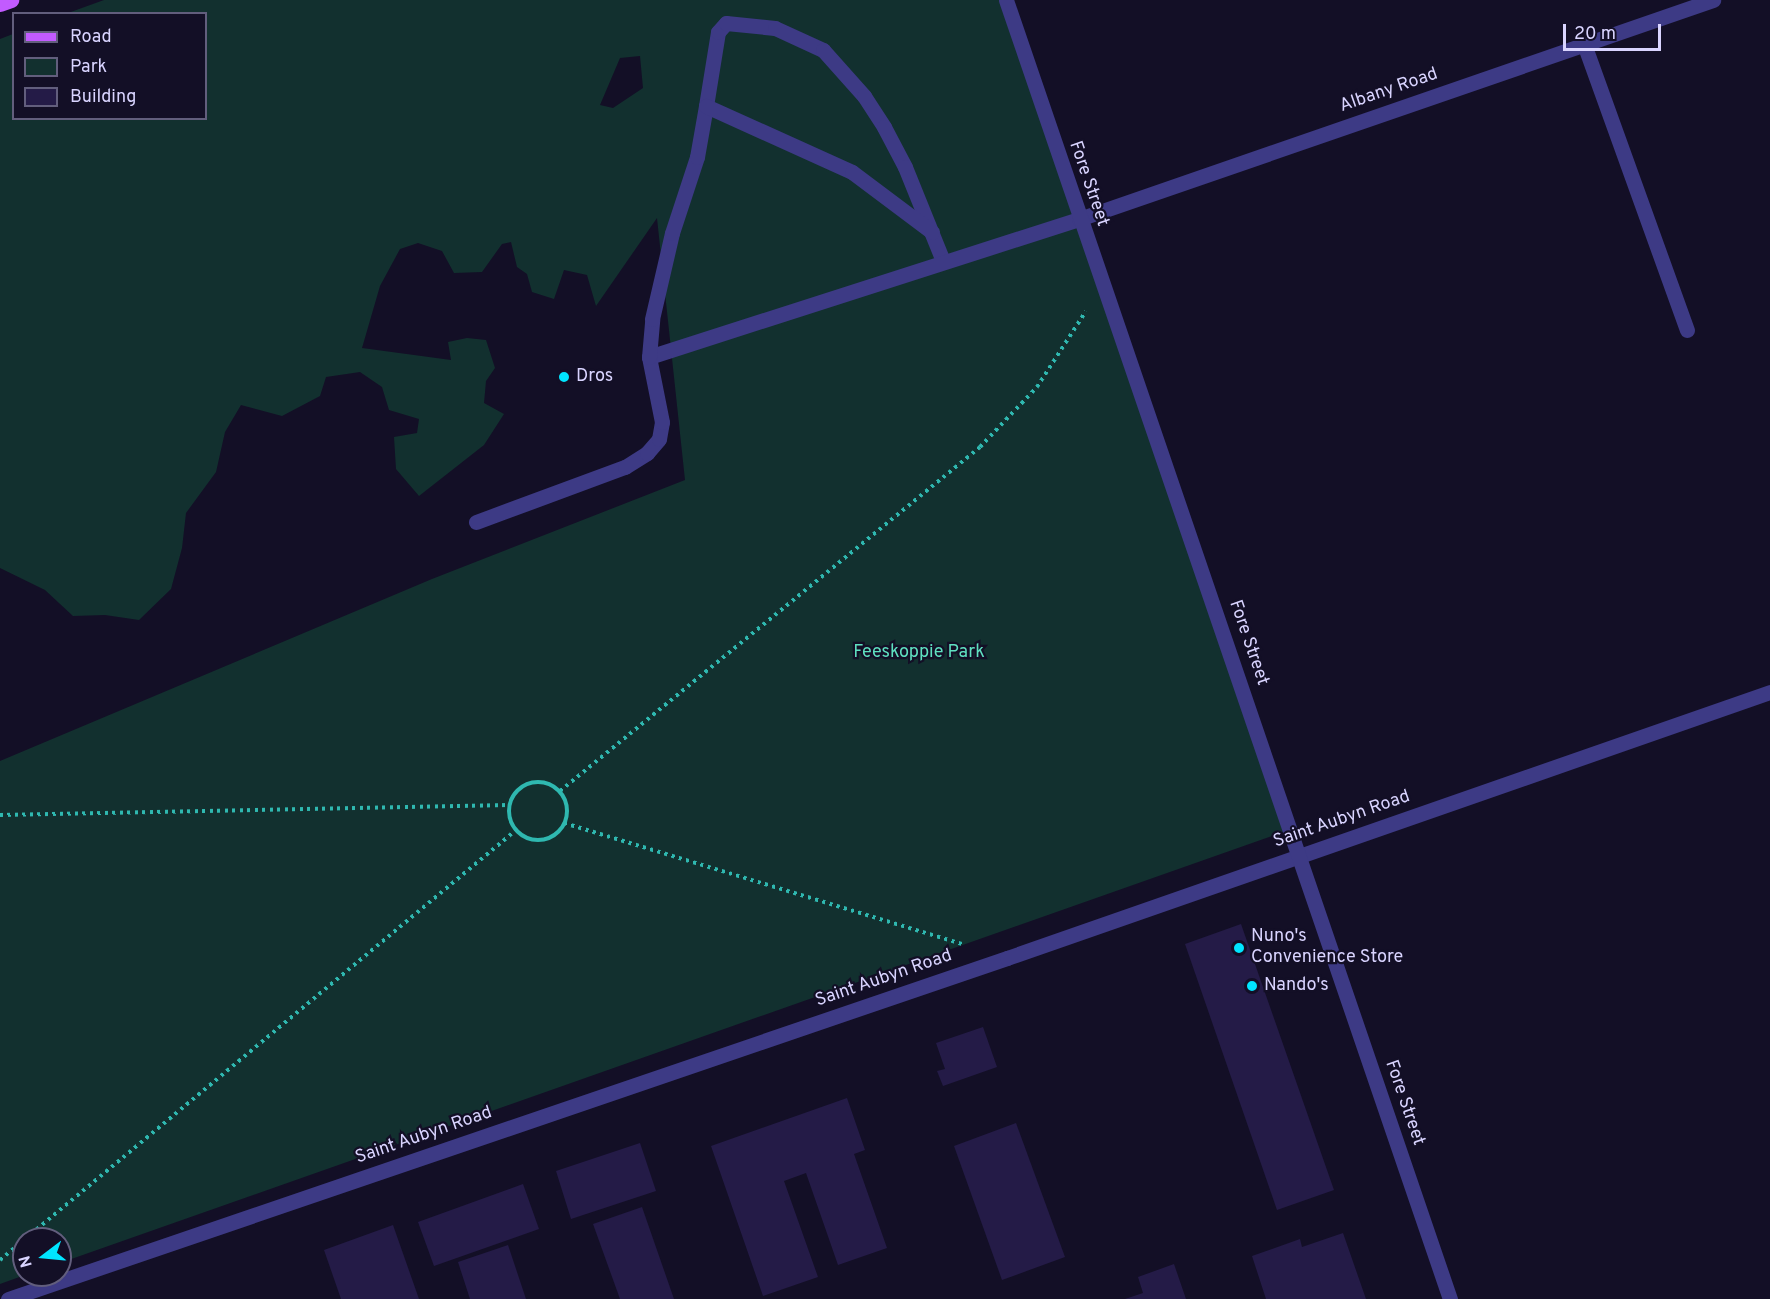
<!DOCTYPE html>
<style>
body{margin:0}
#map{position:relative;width:1770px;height:1299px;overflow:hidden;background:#130f26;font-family:Overpass,sans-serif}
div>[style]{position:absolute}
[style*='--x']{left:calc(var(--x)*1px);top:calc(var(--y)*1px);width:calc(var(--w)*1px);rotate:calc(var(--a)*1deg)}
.green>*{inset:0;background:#12302f}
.building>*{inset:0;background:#241b47}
.path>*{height:4px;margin-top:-2px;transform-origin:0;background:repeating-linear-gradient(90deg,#2fb8b0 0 3px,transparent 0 7.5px)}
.path>.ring{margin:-2px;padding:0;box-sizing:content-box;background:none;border:4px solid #2fb8b0;border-radius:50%}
.service>*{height:15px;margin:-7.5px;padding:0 7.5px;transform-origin:7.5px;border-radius:7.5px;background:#3d3a85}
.minor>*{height:15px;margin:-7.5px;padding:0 7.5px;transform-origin:7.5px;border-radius:7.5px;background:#3d3a85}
.tertiary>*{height:15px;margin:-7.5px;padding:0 7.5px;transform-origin:7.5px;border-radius:7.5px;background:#3d3a85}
.primary>*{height:15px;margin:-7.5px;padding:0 7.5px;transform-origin:7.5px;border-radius:7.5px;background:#c25bff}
.dots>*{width:16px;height:16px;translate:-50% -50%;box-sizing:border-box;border:3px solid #130f26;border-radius:50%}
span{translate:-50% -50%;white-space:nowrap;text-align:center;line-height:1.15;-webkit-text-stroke:4.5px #130f26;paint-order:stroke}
.street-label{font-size:18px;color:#d9d4ff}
.poi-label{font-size:18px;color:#d9d4ff}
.left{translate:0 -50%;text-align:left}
.park-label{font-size:18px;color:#5fe0c0}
.legend{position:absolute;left:12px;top:12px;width:195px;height:108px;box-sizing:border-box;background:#130f26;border:2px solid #625e7d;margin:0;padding:8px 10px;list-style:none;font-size:18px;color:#d9d4ff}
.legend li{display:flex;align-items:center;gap:12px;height:30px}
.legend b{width:30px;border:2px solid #625e7d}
.north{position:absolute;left:12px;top:1227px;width:60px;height:60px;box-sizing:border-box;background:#130f26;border:2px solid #625e7d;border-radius:50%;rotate:254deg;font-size:16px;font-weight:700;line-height:24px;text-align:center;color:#d9d4ff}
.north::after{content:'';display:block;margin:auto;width:21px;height:27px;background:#00e5ff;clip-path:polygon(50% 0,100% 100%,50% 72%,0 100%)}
.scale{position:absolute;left:1563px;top:24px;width:98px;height:27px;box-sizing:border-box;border:3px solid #d9d4ff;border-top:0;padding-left:8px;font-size:18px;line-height:21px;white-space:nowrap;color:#d9d4ff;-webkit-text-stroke:4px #130f26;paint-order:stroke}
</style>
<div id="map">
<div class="green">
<i style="clip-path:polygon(evenodd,104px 0,1002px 0,1286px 831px,60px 1263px,60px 1239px,24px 1239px,25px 1275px,0 1284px,0 761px,432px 579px,685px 480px,657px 218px,596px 306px,587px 275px,564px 270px,554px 299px,532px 292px,527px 274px,517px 267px,511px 242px,502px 244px,482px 272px,454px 273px,442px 251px,418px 243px,400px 249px,380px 286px,362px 348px,451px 360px,448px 342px,467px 338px,486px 340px,495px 368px,486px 381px,484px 403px,504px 414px,484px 445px,419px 496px,396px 469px,394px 437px,417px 433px,419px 419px,389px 410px,382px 387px,360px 372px,326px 377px,320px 396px,282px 416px,241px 405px,225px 432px,216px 472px,186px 513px,182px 548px,171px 589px,139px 620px,105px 615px,73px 616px,45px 590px,0 568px,0 39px,13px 34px,14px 118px,206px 118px,206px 14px,68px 13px,104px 0,640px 56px,643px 88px,613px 108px,600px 105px,620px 58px,640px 56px)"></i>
</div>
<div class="building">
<i style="clip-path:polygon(1241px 924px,1334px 1190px,1277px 1210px,1185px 944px)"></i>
<i style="clip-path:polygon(983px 1027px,997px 1067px,943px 1086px,937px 1071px,945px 1069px,936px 1043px)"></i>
<i style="clip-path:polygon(847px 1098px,865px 1150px,854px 1154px,887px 1248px,838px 1265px,806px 1173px,784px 1181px,818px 1277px,763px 1296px,711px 1146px)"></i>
<i style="clip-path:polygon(1016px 1123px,1065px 1257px,1002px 1280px,954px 1146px)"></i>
<i style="clip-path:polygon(640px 1143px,656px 1191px,571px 1219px,556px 1171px)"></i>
<i style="clip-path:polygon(523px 1184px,539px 1229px,434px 1266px,418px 1222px)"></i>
<i style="clip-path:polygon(642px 1207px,674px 1299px,620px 1299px,593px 1224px)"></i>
<i style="clip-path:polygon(393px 1225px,419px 1299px,341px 1299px,324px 1250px)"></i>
<i style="clip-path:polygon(1343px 1233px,1366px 1299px,1266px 1299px,1252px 1256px,1300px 1239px,1302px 1247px)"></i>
<i style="clip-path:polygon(508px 1245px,526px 1299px,470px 1299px,458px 1262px)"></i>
<i style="clip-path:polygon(1174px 1264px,1186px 1299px,1125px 1299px,1143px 1293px,1138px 1277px)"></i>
</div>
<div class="path">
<i class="ring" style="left:509px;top:782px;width:54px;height:54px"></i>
<i style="--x:560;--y:791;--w:543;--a:-39.32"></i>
<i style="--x:980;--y:447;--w:83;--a:-46.5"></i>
<i style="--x:1037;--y:387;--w:90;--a:-57.2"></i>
<i style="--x:0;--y:815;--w:509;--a:-1.13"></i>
<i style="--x:564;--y:823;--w:419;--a:16.9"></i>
<i style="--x:25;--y:1239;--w:639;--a:-39.79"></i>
<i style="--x:0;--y:1260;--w:31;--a:-40"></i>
</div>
<div class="service">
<i style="--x:706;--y:106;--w:75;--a:-80.8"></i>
<i style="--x:718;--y:32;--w:12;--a:-48"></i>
<i style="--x:726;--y:23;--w:49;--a:5.8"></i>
<i style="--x:775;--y:28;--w:53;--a:24.6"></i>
<i style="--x:823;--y:50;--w:62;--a:48.3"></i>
<i style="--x:864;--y:96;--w:37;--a:57"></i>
<i style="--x:884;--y:127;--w:45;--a:62.3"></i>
<i style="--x:905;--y:167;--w:101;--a:68"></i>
<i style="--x:649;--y:357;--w:452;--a:-17.8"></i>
<i style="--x:476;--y:522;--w:159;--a:-20.3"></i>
<i style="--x:625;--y:467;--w:26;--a:-32"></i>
<i style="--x:647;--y:453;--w:18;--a:-49"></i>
<i style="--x:659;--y:439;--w:17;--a:-80"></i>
<i style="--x:662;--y:422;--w:66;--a:-101.3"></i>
<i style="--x:649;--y:357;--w:38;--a:-85"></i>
<i style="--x:652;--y:319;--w:88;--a:-76.9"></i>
<i style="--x:672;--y:233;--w:80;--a:-71.8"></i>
<i style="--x:697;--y:157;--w:52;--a:-80"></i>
<i style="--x:706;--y:106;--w:160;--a:24.3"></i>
<i style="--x:852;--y:172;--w:100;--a:36.9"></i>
</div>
<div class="minor">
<i style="--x:1584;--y:44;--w:304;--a:70.2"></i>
<i style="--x:1079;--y:219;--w:671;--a:-19.06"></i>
<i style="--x:8;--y:1299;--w:1056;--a:-18.85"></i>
<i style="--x:1007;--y:958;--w:808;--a:-19.22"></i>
</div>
<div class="tertiary">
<i style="--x:1006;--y:0;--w:1373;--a:71.13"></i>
</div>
<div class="primary">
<i style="--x:0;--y:4;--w:12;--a:-20"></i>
</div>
<div class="dots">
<i style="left:564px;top:377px;background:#00e5ff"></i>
<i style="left:1239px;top:948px;background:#00e5ff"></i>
<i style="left:1252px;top:986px;background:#00e5ff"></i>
</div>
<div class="street-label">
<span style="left:1389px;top:91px;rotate:-19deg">Albany Road</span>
<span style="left:1088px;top:184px;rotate:71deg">Fore Street</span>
<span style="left:1248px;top:643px;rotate:71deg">Fore Street</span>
<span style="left:1342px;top:820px;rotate:-19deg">Saint Aubyn Road</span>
<span style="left:884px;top:979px;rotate:-19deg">Saint Aubyn Road</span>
<span style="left:1404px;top:1103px;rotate:71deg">Fore Street</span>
<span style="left:424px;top:1136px;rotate:-19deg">Saint Aubyn Road</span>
</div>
<div class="poi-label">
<span class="left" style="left:576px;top:377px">Dros</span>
<span class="left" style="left:1251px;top:948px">Nuno's<br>Convenience Store</span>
<span class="left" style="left:1264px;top:986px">Nando's</span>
</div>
<div class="park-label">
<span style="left:919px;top:653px">Feeskoppie Park</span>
</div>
<ul class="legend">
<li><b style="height:8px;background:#c25bff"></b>Road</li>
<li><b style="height:16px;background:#12302f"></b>Park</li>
<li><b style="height:16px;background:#241b47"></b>Building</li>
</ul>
<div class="north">N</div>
<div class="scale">20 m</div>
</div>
